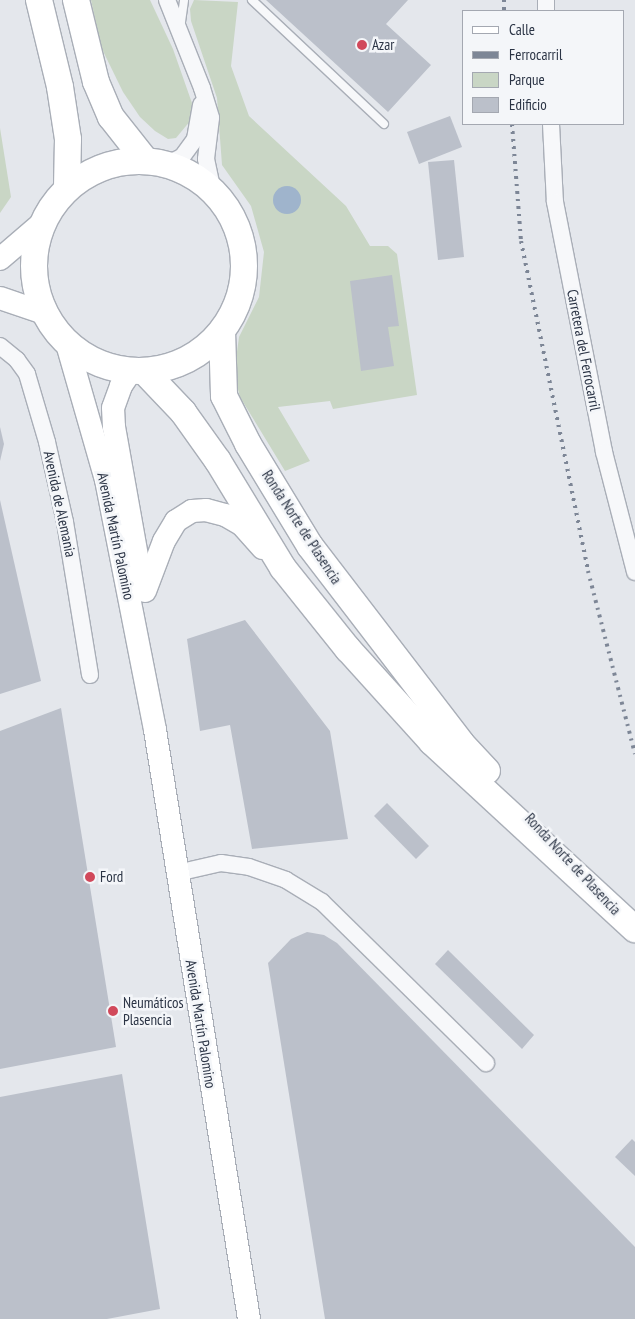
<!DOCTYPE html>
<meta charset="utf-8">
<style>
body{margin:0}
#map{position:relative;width:635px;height:1319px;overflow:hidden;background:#e4e7ec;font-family:"PT Sans Narrow",sans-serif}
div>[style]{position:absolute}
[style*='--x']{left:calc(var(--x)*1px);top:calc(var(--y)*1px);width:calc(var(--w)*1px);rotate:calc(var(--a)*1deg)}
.green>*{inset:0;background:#c9d6c5}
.water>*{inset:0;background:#9fb4cc}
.round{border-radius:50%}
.building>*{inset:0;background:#bbc0ca}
.roads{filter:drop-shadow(1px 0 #a9aeb7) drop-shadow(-1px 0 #a9aeb7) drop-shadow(0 1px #a9aeb7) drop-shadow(0 -1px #a9aeb7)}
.service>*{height:8px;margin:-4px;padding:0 4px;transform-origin:4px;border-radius:4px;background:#f7f8fa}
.minor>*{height:16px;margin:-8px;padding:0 8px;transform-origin:8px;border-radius:8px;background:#f7f8fa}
.secondary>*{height:22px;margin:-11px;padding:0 11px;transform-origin:11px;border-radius:11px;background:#fff}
.trunk>*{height:26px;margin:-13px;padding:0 13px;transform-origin:13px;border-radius:13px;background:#fff}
.trunk>.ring{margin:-13px;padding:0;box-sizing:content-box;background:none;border:26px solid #fff;border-radius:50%}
.rail>*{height:4px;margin-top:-2px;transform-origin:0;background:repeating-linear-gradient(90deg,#7d8696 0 2.5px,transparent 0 7.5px)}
.dots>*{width:14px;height:14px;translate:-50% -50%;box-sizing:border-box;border:2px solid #f4f6f9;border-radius:50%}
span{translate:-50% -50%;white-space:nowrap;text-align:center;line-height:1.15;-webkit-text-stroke:5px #f4f6f9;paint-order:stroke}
.poi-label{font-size:15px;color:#2b3445}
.left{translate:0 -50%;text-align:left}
.street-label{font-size:15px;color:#2b3445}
.legend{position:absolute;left:462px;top:10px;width:162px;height:115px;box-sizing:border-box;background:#f4f6f9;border:1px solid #a4a8b1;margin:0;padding:6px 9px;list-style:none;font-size:15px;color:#2b3445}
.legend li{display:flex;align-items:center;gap:10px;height:25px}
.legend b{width:25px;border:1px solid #a4a8b1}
</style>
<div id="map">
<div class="green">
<i style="clip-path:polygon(91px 0,150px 0,173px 49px,193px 106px,191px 120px,176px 138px,168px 139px,155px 131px,140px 117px,123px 92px,101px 47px)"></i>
<i style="clip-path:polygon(194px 0,238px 2px,231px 66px,249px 116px,346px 206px,370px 246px,388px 246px,397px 254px,417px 395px,333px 409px,330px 401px,278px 407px,310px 461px,285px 471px,240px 397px,234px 374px,239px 337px,259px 297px,264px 252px,251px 206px,222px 165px,217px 98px,191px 21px,190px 9px)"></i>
<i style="clip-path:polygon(0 128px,11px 197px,0 213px)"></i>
</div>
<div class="water">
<i class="round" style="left:273px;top:186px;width:28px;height:28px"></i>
</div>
<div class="building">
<i style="clip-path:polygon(266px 0,408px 0,386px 24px,431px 65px,388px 112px)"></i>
<i style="clip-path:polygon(450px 116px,462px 147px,419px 164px,407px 132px)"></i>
<i style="clip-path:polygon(454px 160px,464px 257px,438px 260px,428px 162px)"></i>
<i style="clip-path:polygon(392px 275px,399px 326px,388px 327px,394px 366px,361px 371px,350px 281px)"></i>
<i style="clip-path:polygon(0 427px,4px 444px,0 461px)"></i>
<i style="clip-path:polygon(0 500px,41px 681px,0 694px)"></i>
<i style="clip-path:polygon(245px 620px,330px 731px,348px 839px,252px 849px,230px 725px,200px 731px,187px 639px)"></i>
<i style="clip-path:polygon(61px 708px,116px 1047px,0 1069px,0 731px)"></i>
<i style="clip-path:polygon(387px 803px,429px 846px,416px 859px,374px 816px)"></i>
<i style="clip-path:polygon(307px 932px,324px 935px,337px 943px,635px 1247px,635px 1319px,325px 1319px,268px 963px,291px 939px)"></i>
<i style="clip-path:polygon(448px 950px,534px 1035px,522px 1049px,435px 964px)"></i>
<i style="clip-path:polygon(122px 1074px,160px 1309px,107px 1319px,0 1319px,0 1097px)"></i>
<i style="clip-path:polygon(632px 1139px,635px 1142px,635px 1176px,615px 1157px)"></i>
</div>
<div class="roads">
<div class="service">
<i style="--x:252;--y:0;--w:181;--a:43.2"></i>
<i style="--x:181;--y:22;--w:22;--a:-82"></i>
</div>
<div class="minor">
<i style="--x:167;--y:0;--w:95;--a:68.3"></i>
<i style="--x:202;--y:88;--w:31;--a:73"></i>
<i style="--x:211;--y:118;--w:41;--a:97"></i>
<i style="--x:206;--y:159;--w:33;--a:78"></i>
<i style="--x:546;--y:0;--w:11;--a:90"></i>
<i style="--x:551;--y:124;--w:78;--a:87.1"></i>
<i style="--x:555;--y:202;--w:255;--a:78.9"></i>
<i style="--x:604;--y:452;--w:124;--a:75.5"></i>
<i style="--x:168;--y:164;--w:16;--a:-27"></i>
<i style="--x:182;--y:157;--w:22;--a:-54"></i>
<i style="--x:195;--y:139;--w:35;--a:-80"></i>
<i style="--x:0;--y:346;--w:22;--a:39"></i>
<i style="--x:17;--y:360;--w:17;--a:54"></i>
<i style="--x:27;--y:374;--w:71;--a:73.6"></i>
<i style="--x:47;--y:442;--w:82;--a:77.3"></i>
<i style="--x:65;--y:522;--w:155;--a:80.7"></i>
<i style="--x:177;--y:873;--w:45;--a:-12.8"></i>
<i style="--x:221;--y:863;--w:28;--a:8"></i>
<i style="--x:249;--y:867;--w:39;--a:19"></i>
<i style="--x:286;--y:880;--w:42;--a:31.4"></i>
<i style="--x:322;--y:902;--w:230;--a:44.5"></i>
</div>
<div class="secondary">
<i style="--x:0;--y:259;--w:54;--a:-40.5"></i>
<i style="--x:0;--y:298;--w:46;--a:18.8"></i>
<i style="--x:67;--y:344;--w:141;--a:74"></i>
<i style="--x:106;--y:480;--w:255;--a:78.9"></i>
<i style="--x:155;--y:730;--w:596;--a:80.93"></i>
<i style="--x:131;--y:371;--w:18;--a:124"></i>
<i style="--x:121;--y:386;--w:23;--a:110"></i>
<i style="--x:113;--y:408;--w:19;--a:87"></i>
<i style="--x:114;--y:427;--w:165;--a:79.9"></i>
<i style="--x:145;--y:591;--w:53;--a:-69.2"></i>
<i style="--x:164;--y:541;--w:23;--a:-59"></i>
<i style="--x:176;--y:521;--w:19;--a:-32"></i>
<i style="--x:192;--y:511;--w:14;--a:-4"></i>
<i style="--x:206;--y:510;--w:20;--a:15"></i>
<i style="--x:225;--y:515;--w:20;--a:30"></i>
<i style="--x:242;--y:525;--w:31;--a:48"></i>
</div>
<div class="trunk">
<i style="--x:39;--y:0;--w:89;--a:76.4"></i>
<i style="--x:60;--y:87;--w:53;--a:81.3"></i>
<i style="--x:68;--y:139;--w:49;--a:91.2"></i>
<i style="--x:76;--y:0;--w:84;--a:76.3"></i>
<i style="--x:96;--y:82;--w:38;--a:67"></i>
<i style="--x:111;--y:117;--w:55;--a:51.7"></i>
<i class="ring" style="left:34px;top:161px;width:184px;height:184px"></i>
<i style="--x:222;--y:331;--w:65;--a:88.2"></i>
<i style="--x:224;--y:396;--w:54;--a:63.4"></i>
<i style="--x:248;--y:444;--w:119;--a:58.7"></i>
<i style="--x:310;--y:546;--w:248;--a:52.5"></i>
<i style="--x:461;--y:743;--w:38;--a:47"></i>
<i style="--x:144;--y:371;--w:57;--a:46.4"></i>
<i style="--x:183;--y:412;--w:60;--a:54.5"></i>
<i style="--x:218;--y:461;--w:125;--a:58.7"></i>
<i style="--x:283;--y:568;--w:104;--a:51.3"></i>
<i style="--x:348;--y:649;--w:125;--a:47.9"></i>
<i style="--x:432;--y:742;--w:276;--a:42.7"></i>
</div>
</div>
<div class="rail">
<i style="--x:504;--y:0;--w:11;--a:90"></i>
<i style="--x:512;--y:124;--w:117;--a:85.6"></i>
<i style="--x:521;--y:241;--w:337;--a:78.5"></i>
<i style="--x:588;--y:571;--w:189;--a:75.6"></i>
</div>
<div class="dots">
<i style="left:362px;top:45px;background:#d1495b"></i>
<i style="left:90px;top:877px;background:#d1495b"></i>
<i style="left:113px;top:1011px;background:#d1495b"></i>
</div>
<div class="poi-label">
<span class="left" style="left:372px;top:45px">Azar</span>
<span class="left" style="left:100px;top:877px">Ford</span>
<span class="left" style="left:123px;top:1011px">Neumáticos<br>Plasencia</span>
</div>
<div class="street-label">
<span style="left:584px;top:350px;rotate:79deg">Carretera del Ferrocarril</span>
<span style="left:60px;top:504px;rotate:78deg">Avenida de Alemania</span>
<span style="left:302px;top:527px;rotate:57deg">Ronda Norte de Plasencia</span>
<span style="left:116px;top:536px;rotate:78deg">Avenida Martín Palomino</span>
<span style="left:573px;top:864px;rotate:47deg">Ronda Norte de Plasencia</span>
<span style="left:201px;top:1024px;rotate:81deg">Avenida Martín Palomino</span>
</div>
<ul class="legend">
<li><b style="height:6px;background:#fff"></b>Calle</li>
<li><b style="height:6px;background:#7d8696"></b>Ferrocarril</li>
<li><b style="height:14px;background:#c9d6c5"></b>Parque</li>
<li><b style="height:14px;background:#bbc0ca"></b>Edificio</li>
</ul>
</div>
